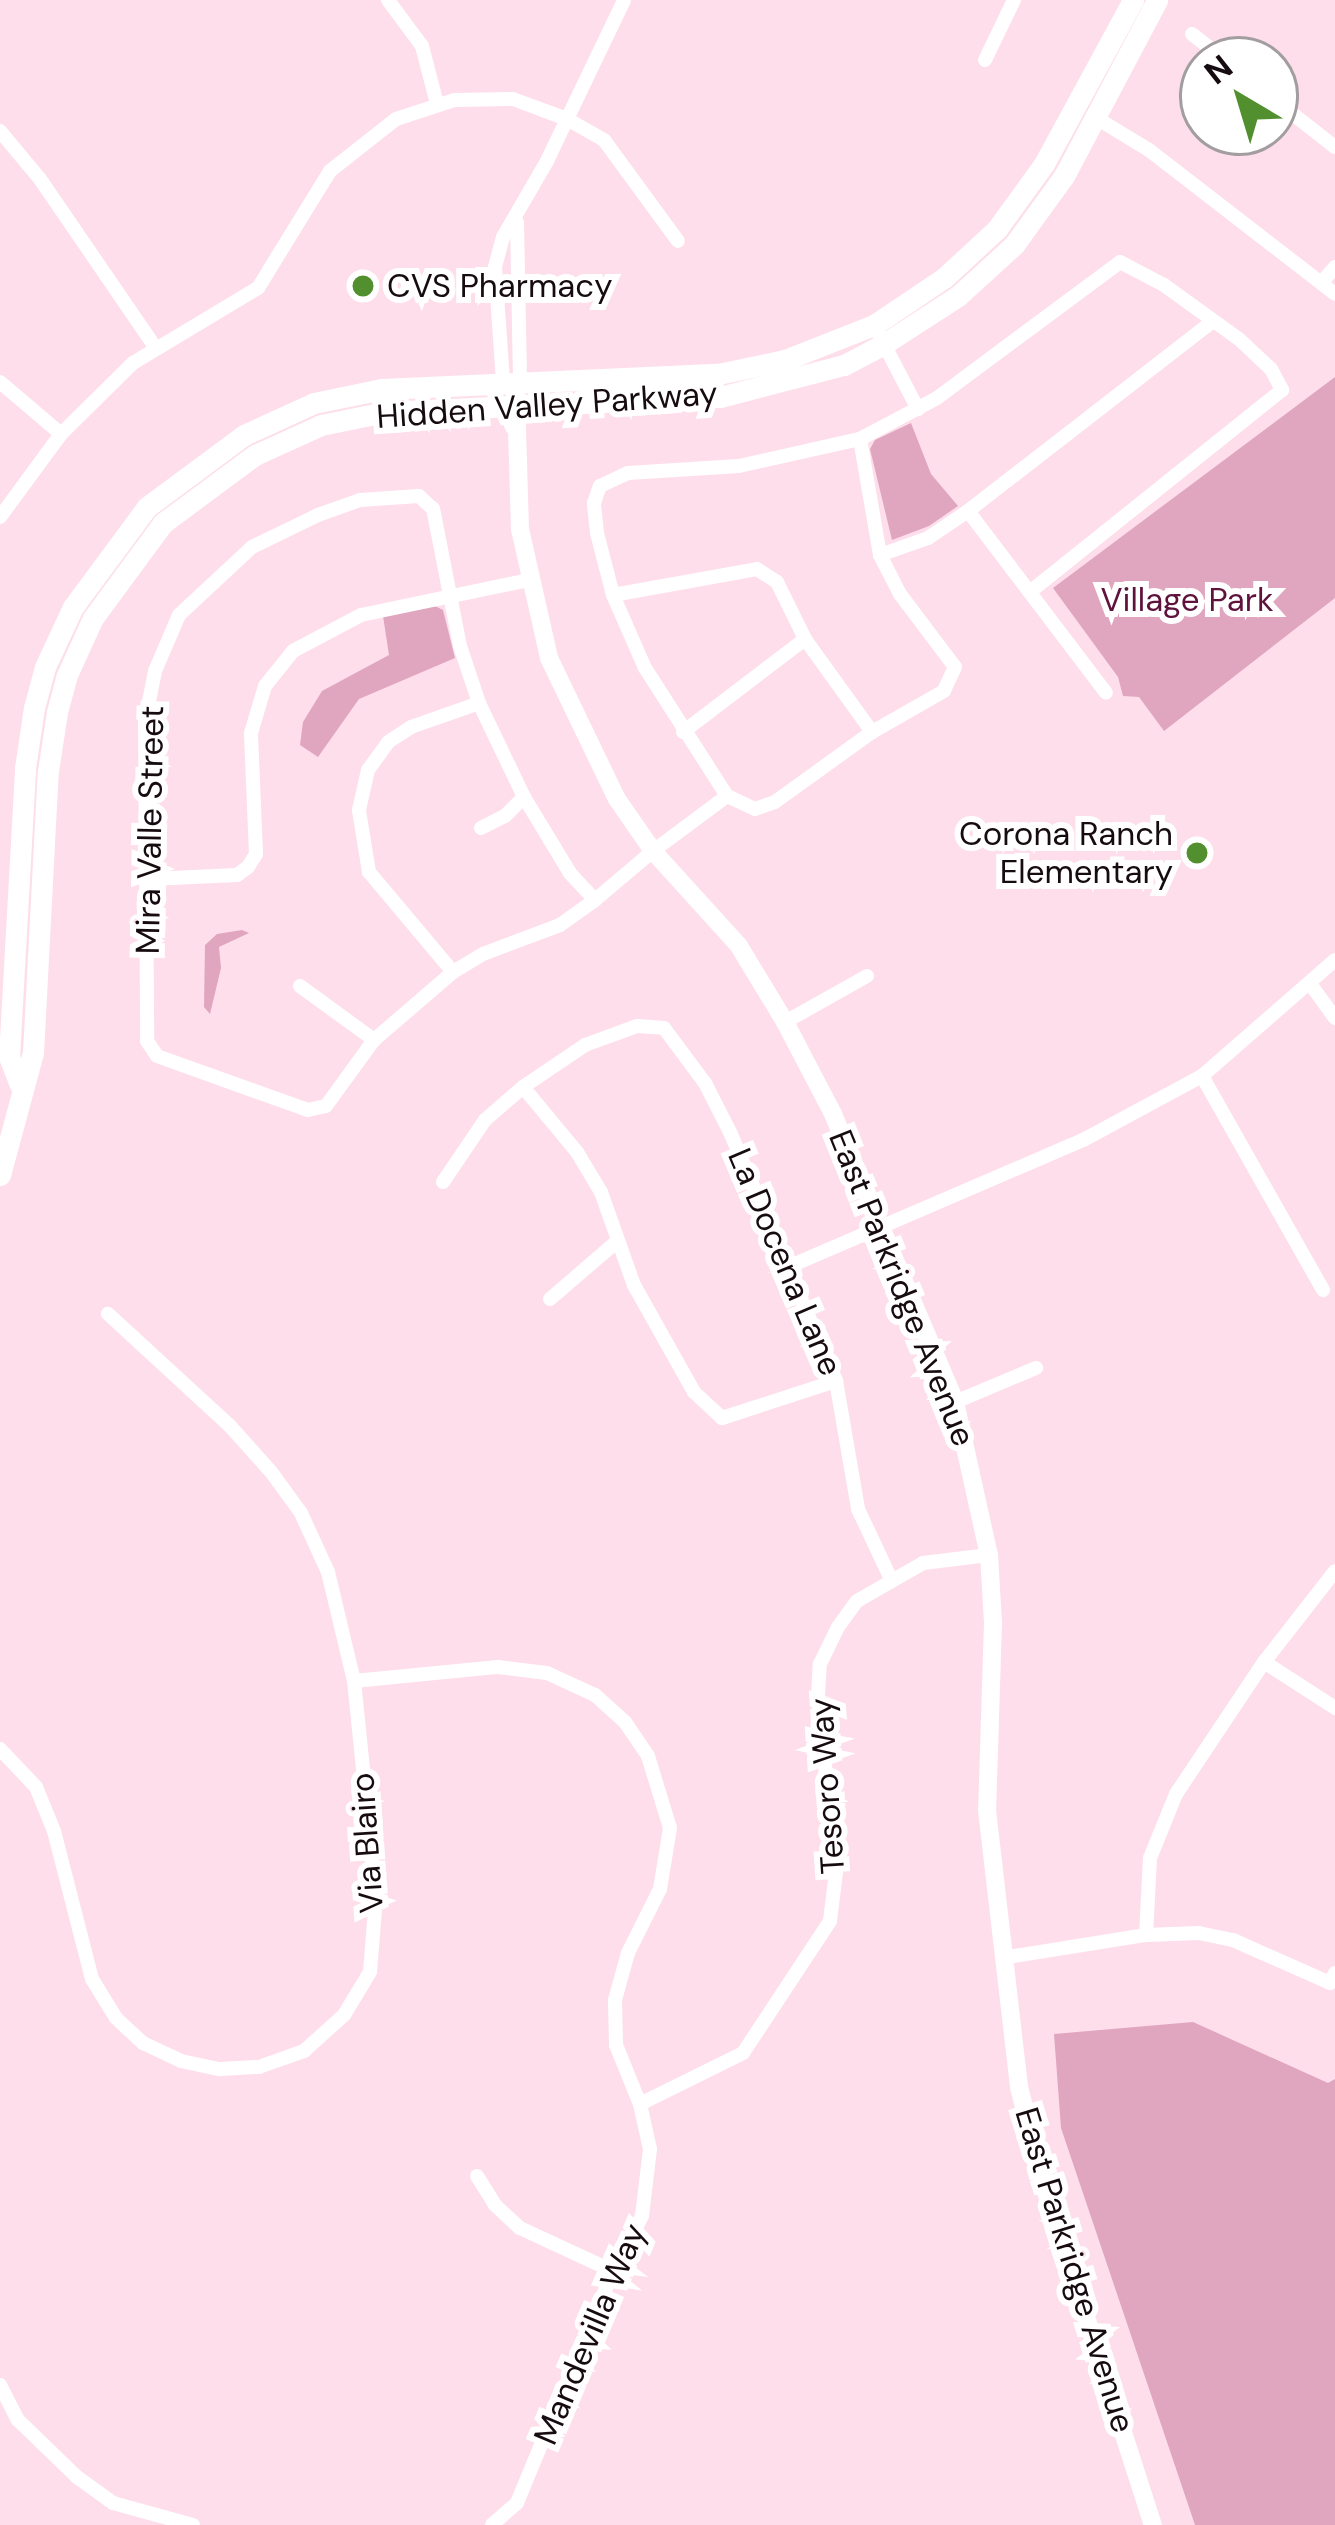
<!DOCTYPE html>
<style>
body{margin:0}
#map{position:relative;width:1335px;height:2525px;overflow:hidden;background:#fedeeb;font-family:"DM Sans",sans-serif}
div>[style]{position:absolute}
[style*='--x']{left:calc(var(--x)*1px);top:calc(var(--y)*1px);width:calc(var(--w)*1px);rotate:calc(var(--a)*1deg)}
.green>*{inset:0;background:#e0a5bf}
.street>*{height:14px;margin:-7px;padding:0 7px;transform-origin:7px;border-radius:7px;background:#fff}
.secondary>*{height:18px;margin:-9px;padding:0 9px;transform-origin:9px;border-radius:9px;background:#fff}
.primary>*{height:21px;margin:-10.5px;padding:0 10.5px;transform-origin:10.5px;border-radius:10.5px;background:#fff}
.dots>*{width:33px;height:33px;translate:-50% -50%;box-sizing:border-box;border:6px solid #fff;border-radius:50%}
span{translate:-50% -50%;white-space:nowrap;text-align:center;line-height:1.15;-webkit-text-stroke:12px #fff;paint-order:stroke}
.poi-label{font-size:33px;color:#160b10}
.left{translate:0 -50%;text-align:left}
.right{translate:-100% -50%;text-align:right}
.street-label{font-size:33px;color:#160b10}
.park-label{font-size:33px;color:#5e123c}
.north{position:absolute;left:1179px;top:36px;width:120px;height:120px;box-sizing:border-box;background:#fff;border:3px solid #a29d9f;border-radius:50%;rotate:322deg;font-size:33px;font-weight:700;line-height:48px;text-align:center;color:#160b10}
.north::after{content:'';display:block;margin:auto;width:42px;height:54px;background:#528f2e;clip-path:polygon(50% 0,100% 100%,50% 72%,0 100%)}
</style>
<div id="map">
<div class="green">
<i style="clip-path:polygon(1335px 377px,1335px 598px,1164px 731px,1139px 697px,1123px 696px,1118px 677px,1053px 588px)"></i>
<i style="clip-path:polygon(911px 423px,931px 474px,958px 506px,929px 526px,892px 540px,870px 449px,875px 440px)"></i>
<i style="clip-path:polygon(433px 605px,443px 610px,455px 658px,359px 699px,318px 757px,300px 745px,303px 722px,322px 691px,389px 655px,383px 616px)"></i>
<i style="clip-path:polygon(242px 930px,249px 933px,219px 947px,221px 968px,210px 1014px,204px 1007px,205px 945px,217px 934px)"></i>
<i style="clip-path:polygon(1193px 2022px,1328px 2083px,1335px 2079px,1335px 2525px,1195px 2525px,1061px 2128px,1054px 2034px)"></i>
</div>
<div class="street">
<i style="--x:388;--y:0;--w:57;--a:53.5"></i>
<i style="--x:422;--y:46;--w:60;--a:75.5"></i>
<i style="--x:1192;--y:34;--w:42;--a:38.2"></i>
<i style="--x:985;--y:60;--w:67;--a:-64.2"></i>
<i style="--x:1275;--y:100;--w:76;--a:38.1"></i>
<i style="--x:1093;--y:116;--w:66;--a:31.3"></i>
<i style="--x:1149;--y:150;--w:235;--a:37.7"></i>
<i style="--x:0;--y:131;--w:62;--a:50.2"></i>
<i style="--x:40;--y:179;--w:204;--a:55.6"></i>
<i style="--x:517;--y:222;--w:158;--a:88.9"></i>
<i style="--x:1322;--y:282;--w:20;--a:-49"></i>
<i style="--x:874;--y:325;--w:95;--a:62.4"></i>
<i style="--x:503;--y:381;--w:114;--a:-94"></i>
<i style="--x:495;--y:267;--w:31;--a:-75"></i>
<i style="--x:503;--y:237;--w:88;--a:-59.9"></i>
<i style="--x:547;--y:161;--w:178;--a:-64.4"></i>
<i style="--x:0;--y:382;--w:80;--a:40.4"></i>
<i style="--x:860;--y:439;--w:118;--a:80.2"></i>
<i style="--x:880;--y:555;--w:44;--a:62.9"></i>
<i style="--x:900;--y:594;--w:91;--a:53"></i>
<i style="--x:955;--y:667;--w:26;--a:115"></i>
<i style="--x:944;--y:691;--w:83;--a:150.3"></i>
<i style="--x:872;--y:732;--w:120;--a:144.2"></i>
<i style="--x:775;--y:802;--w:21;--a:161"></i>
<i style="--x:755;--y:809;--w:31;--a:-155"></i>
<i style="--x:727;--y:796;--w:152;--a:-122.6"></i>
<i style="--x:645;--y:668;--w:80;--a:-113.7"></i>
<i style="--x:613;--y:595;--w:64;--a:-104.5"></i>
<i style="--x:597;--y:533;--w:30;--a:-96"></i>
<i style="--x:594;--y:503;--w:18;--a:-71"></i>
<i style="--x:600;--y:486;--w:31;--a:-25"></i>
<i style="--x:628;--y:473;--w:111;--a:-3.6"></i>
<i style="--x:739;--y:466;--w:124;--a:-12.6"></i>
<i style="--x:860;--y:439;--w:87;--a:-28"></i>
<i style="--x:937;--y:398;--w:228;--a:-36.6"></i>
<i style="--x:1120;--y:262;--w:50;--a:27.6"></i>
<i style="--x:1164;--y:285;--w:92;--a:35.8"></i>
<i style="--x:1239;--y:339;--w:44;--a:43.2"></i>
<i style="--x:1271;--y:369;--w:24;--a:62"></i>
<i style="--x:1282;--y:390;--w:320;--a:141.3"></i>
<i style="--x:968;--y:511;--w:228;--a:52.8"></i>
<i style="--x:0;--y:517;--w:103;--a:-53.7"></i>
<i style="--x:61;--y:434;--w:101;--a:-44.6"></i>
<i style="--x:133;--y:363;--w:146;--a:-31"></i>
<i style="--x:258;--y:288;--w:137;--a:-58.4"></i>
<i style="--x:330;--y:171;--w:84;--a:-38.2"></i>
<i style="--x:396;--y:119;--w:62;--a:-17.9"></i>
<i style="--x:455;--y:100;--w:58;--a:-1"></i>
<i style="--x:513;--y:99;--w:58;--a:20.3"></i>
<i style="--x:567;--y:119;--w:43;--a:29.6"></i>
<i style="--x:604;--y:140;--w:125;--a:53.8"></i>
<i style="--x:880;--y:555;--w:51;--a:-19.5"></i>
<i style="--x:928;--y:538;--w:48;--a:-34"></i>
<i style="--x:968;--y:511;--w:306;--a:-37.8"></i>
<i style="--x:613;--y:595;--w:146;--a:-10.2"></i>
<i style="--x:757;--y:569;--w:24;--a:33"></i>
<i style="--x:777;--y:582;--w:64;--a:63.8"></i>
<i style="--x:805;--y:639;--w:115;--a:54.2"></i>
<i style="--x:683;--y:732;--w:153;--a:-37.3"></i>
<i style="--x:481;--y:828;--w:27;--a:-27"></i>
<i style="--x:505;--y:816;--w:27;--a:-45"></i>
<i style="--x:150;--y:879;--w:87;--a:-2.6"></i>
<i style="--x:237;--y:875;--w:14;--a:-36"></i>
<i style="--x:248;--y:867;--w:15;--a:-58"></i>
<i style="--x:256;--y:854;--w:121;--a:-92.4"></i>
<i style="--x:251;--y:733;--w:49;--a:-73.4"></i>
<i style="--x:265;--y:686;--w:45;--a:-51.3"></i>
<i style="--x:293;--y:651;--w:77;--a:-27.9"></i>
<i style="--x:361;--y:615;--w:171;--a:-11.8"></i>
<i style="--x:595;--y:900;--w:37;--a:-133"></i>
<i style="--x:570;--y:873;--w:89;--a:-121.2"></i>
<i style="--x:524;--y:797;--w:104;--a:-115.6"></i>
<i style="--x:479;--y:703;--w:60;--a:-108.4"></i>
<i style="--x:460;--y:646;--w:140;--a:-101.1"></i>
<i style="--x:433;--y:509;--w:19;--a:-137"></i>
<i style="--x:419;--y:496;--w:59;--a:176.1"></i>
<i style="--x:360;--y:500;--w:45;--a:160.3"></i>
<i style="--x:318;--y:515;--w:73;--a:154.1"></i>
<i style="--x:252;--y:547;--w:100;--a:137"></i>
<i style="--x:179;--y:615;--w:61;--a:113.2"></i>
<i style="--x:155;--y:671;--w:52;--a:101.1"></i>
<i style="--x:145;--y:722;--w:319;--a:89.6"></i>
<i style="--x:147;--y:1041;--w:18;--a:56"></i>
<i style="--x:157;--y:1056;--w:160;--a:19.7"></i>
<i style="--x:308;--y:1110;--w:18;--a:-13"></i>
<i style="--x:326;--y:1106;--w:82;--a:-54"></i>
<i style="--x:374;--y:1040;--w:104;--a:-40.7"></i>
<i style="--x:453;--y:972;--w:35;--a:-31"></i>
<i style="--x:483;--y:954;--w:82;--a:-20.6"></i>
<i style="--x:560;--y:925;--w:43;--a:-35.5"></i>
<i style="--x:595;--y:900;--w:76;--a:-40.2"></i>
<i style="--x:653;--y:851;--w:92;--a:-36.6"></i>
<i style="--x:453;--y:972;--w:131;--a:-130"></i>
<i style="--x:369;--y:872;--w:63;--a:-99.2"></i>
<i style="--x:359;--y:810;--w:41;--a:-77.3"></i>
<i style="--x:368;--y:770;--w:34;--a:-54"></i>
<i style="--x:388;--y:742;--w:27;--a:-33"></i>
<i style="--x:411;--y:727;--w:72;--a:-19.4"></i>
<i style="--x:1311;--y:985;--w:41;--a:54"></i>
<i style="--x:300;--y:986;--w:92;--a:36.1"></i>
<i style="--x:785;--y:1022;--w:94;--a:-29.3"></i>
<i style="--x:1202;--y:1076;--w:246;--a:60.5"></i>
<i style="--x:523;--y:1087;--w:85;--a:50.3"></i>
<i style="--x:577;--y:1152;--w:47;--a:59"></i>
<i style="--x:601;--y:1192;--w:99;--a:70.5"></i>
<i style="--x:634;--y:1285;--w:123;--a:60.7"></i>
<i style="--x:694;--y:1392;--w:38;--a:43"></i>
<i style="--x:722;--y:1418;--w:120;--a:-18"></i>
<i style="--x:443;--y:1182;--w:75;--a:-55.9"></i>
<i style="--x:485;--y:1120;--w:50;--a:-41"></i>
<i style="--x:523;--y:1087;--w:75;--a:-34.1"></i>
<i style="--x:585;--y:1045;--w:55;--a:-20.1"></i>
<i style="--x:637;--y:1026;--w:27;--a:4"></i>
<i style="--x:664;--y:1028;--w:69;--a:53.3"></i>
<i style="--x:705;--y:1083;--w:55;--a:63"></i>
<i style="--x:730;--y:1132;--w:271;--a:66.9"></i>
<i style="--x:836;--y:1381;--w:130;--a:80.2"></i>
<i style="--x:858;--y:1509;--w:77;--a:64.8"></i>
<i style="--x:788;--y:1267;--w:323;--a:-23.3"></i>
<i style="--x:1085;--y:1139;--w:133;--a:-28.3"></i>
<i style="--x:1202;--y:1076;--w:176;--a:-41.1"></i>
<i style="--x:550;--y:1299;--w:86;--a:-40.7"></i>
<i style="--x:955;--y:1402;--w:88;--a:-22.8"></i>
<i style="--x:1264;--y:1662;--w:85;--a:32.9"></i>
<i style="--x:354;--y:1681;--w:145;--a:-5.6"></i>
<i style="--x:498;--y:1667;--w:49;--a:7"></i>
<i style="--x:547;--y:1673;--w:53;--a:24.6"></i>
<i style="--x:595;--y:1695;--w:40;--a:42"></i>
<i style="--x:625;--y:1722;--w:41;--a:55.9"></i>
<i style="--x:648;--y:1756;--w:75;--a:73"></i>
<i style="--x:670;--y:1828;--w:62;--a:99.3"></i>
<i style="--x:660;--y:1889;--w:72;--a:116.6"></i>
<i style="--x:628;--y:1953;--w:49;--a:105.5"></i>
<i style="--x:615;--y:2000;--w:45;--a:88.7"></i>
<i style="--x:616;--y:2045;--w:64;--a:67.9"></i>
<i style="--x:640;--y:2104;--w:46;--a:77.5"></i>
<i style="--x:650;--y:2149;--w:67;--a:96.8"></i>
<i style="--x:642;--y:2216;--w:62;--a:117.8"></i>
<i style="--x:613;--y:2271;--w:251;--a:112.5"></i>
<i style="--x:517;--y:2503;--w:33;--a:139"></i>
<i style="--x:0;--y:1749;--w:52;--a:46.5"></i>
<i style="--x:36;--y:1787;--w:48;--a:67.8"></i>
<i style="--x:54;--y:1831;--w:153;--a:75.6"></i>
<i style="--x:92;--y:1979;--w:46;--a:58.4"></i>
<i style="--x:116;--y:2018;--w:37;--a:43"></i>
<i style="--x:143;--y:2043;--w:42;--a:25.3"></i>
<i style="--x:181;--y:2061;--w:40;--a:12"></i>
<i style="--x:220;--y:2069;--w:39;--a:-3"></i>
<i style="--x:259;--y:2067;--w:48;--a:-19.6"></i>
<i style="--x:304;--y:2051;--w:54;--a:-42"></i>
<i style="--x:344;--y:2015;--w:50;--a:-58.8"></i>
<i style="--x:370;--y:1972;--w:75;--a:-85.4"></i>
<i style="--x:376;--y:1897;--w:217;--a:-95.8"></i>
<i style="--x:354;--y:1681;--w:112;--a:-103.4"></i>
<i style="--x:328;--y:1572;--w:65;--a:-114.6"></i>
<i style="--x:301;--y:1513;--w:49;--a:-125.9"></i>
<i style="--x:272;--y:1473;--w:63;--a:-131.8"></i>
<i style="--x:230;--y:1426;--w:166;--a:-137.4"></i>
<i style="--x:1146;--y:1935;--w:77;--a:-87"></i>
<i style="--x:1150;--y:1858;--w:69;--a:-67.9"></i>
<i style="--x:1176;--y:1794;--w:159;--a:-56.3"></i>
<i style="--x:1264;--y:1662;--w:115;--a:-52"></i>
<i style="--x:1002;--y:1958;--w:146;--a:-9.1"></i>
<i style="--x:1146;--y:1935;--w:53;--a:-2.2"></i>
<i style="--x:1199;--y:1933;--w:35;--a:12"></i>
<i style="--x:1233;--y:1940;--w:106;--a:23.9"></i>
<i style="--x:1330;--y:1983;--w:11;--a:-63"></i>
<i style="--x:640;--y:2104;--w:115;--a:-26.3"></i>
<i style="--x:743;--y:2053;--w:158;--a:-56.6"></i>
<i style="--x:830;--y:1921;--w:49;--a:-83"></i>
<i style="--x:836;--y:1872;--w:176;--a:-95.9"></i>
<i style="--x:818;--y:1697;--w:33;--a:-87"></i>
<i style="--x:820;--y:1664;--w:41;--a:-64.1"></i>
<i style="--x:838;--y:1627;--w:32;--a:-54"></i>
<i style="--x:857;--y:1601;--w:76;--a:-29.9"></i>
<i style="--x:923;--y:1563;--w:66;--a:-6.9"></i>
<i style="--x:477;--y:2176;--w:34;--a:58"></i>
<i style="--x:495;--y:2205;--w:34;--a:43"></i>
<i style="--x:520;--y:2228;--w:102;--a:24.8"></i>
<i style="--x:0;--y:2385;--w:39;--a:63"></i>
<i style="--x:18;--y:2420;--w:82;--a:44"></i>
<i style="--x:77;--y:2477;--w:44;--a:35.8"></i>
<i style="--x:113;--y:2503;--w:83;--a:15.4"></i>
</div>
<div class="secondary">
<i style="--x:516;--y:395;--w:134;--a:88.3"></i>
<i style="--x:520;--y:529;--w:132;--a:77.3"></i>
<i style="--x:549;--y:658;--w:157;--a:64.3"></i>
<i style="--x:617;--y:799;--w:63;--a:55.3"></i>
<i style="--x:653;--y:851;--w:128;--a:47.8"></i>
<i style="--x:739;--y:946;--w:89;--a:58.8"></i>
<i style="--x:785;--y:1022;--w:104;--a:62.4"></i>
<i style="--x:833;--y:1114;--w:313;--a:67"></i>
<i style="--x:955;--y:1402;--w:157;--a:77.5"></i>
<i style="--x:989;--y:1555;--w:68;--a:86.6"></i>
<i style="--x:993;--y:1623;--w:187;--a:91.8"></i>
<i style="--x:987;--y:1810;--w:279;--a:83.4"></i>
<i style="--x:1019;--y:2087;--w:102;--a:75.8"></i>
<i style="--x:1044;--y:2186;--w:356;--a:72.2"></i>
</div>
<div class="primary">
<i style="--x:20;--y:1085;--w:30;--a:-111"></i>
<i style="--x:9;--y:1057;--w:289;--a:-86.8"></i>
<i style="--x:25;--y:768;--w:61;--a:-81.5"></i>
<i style="--x:34;--y:708;--w:42;--a:-75"></i>
<i style="--x:45;--y:667;--w:66;--a:-65"></i>
<i style="--x:73;--y:607;--w:124;--a:-53.5"></i>
<i style="--x:147;--y:507;--w:121;--a:-36.6"></i>
<i style="--x:244;--y:435;--w:77;--a:-24.6"></i>
<i style="--x:314;--y:403;--w:69;--a:-11.6"></i>
<i style="--x:382;--y:389;--w:336;--a:-2.6"></i>
<i style="--x:718;--y:374;--w:68;--a:-11.8"></i>
<i style="--x:785;--y:360;--w:96;--a:-21.5"></i>
<i style="--x:874;--y:325;--w:84;--a:-33.9"></i>
<i style="--x:944;--y:278;--w:72;--a:-42.8"></i>
<i style="--x:997;--y:229;--w:80;--a:-54.1"></i>
<i style="--x:1044;--y:164;--w:187;--a:-61.5"></i>
<i style="--x:0;--y:1175;--w:126;--a:-74.9"></i>
<i style="--x:33;--y:1053;--w:282;--a:-87"></i>
<i style="--x:48;--y:771;--w:60;--a:-81.3"></i>
<i style="--x:57;--y:712;--w:38;--a:-75"></i>
<i style="--x:67;--y:675;--w:63;--a:-65.5"></i>
<i style="--x:93;--y:618;--w:118;--a:-53.6"></i>
<i style="--x:163;--y:523;--w:114;--a:-36.5"></i>
<i style="--x:255;--y:455;--w:72;--a:-24.4"></i>
<i style="--x:321;--y:425;--w:65;--a:-11.5"></i>
<i style="--x:385;--y:412;--w:335;--a:-2.6"></i>
<i style="--x:720;--y:397;--w:128;--a:-14.5"></i>
<i style="--x:844;--y:365;--w:45;--a:-27.7"></i>
<i style="--x:884;--y:344;--w:88;--a:-33"></i>
<i style="--x:958;--y:296;--w:76;--a:-42.3"></i>
<i style="--x:1014;--y:245;--w:85;--a:-54.1"></i>
<i style="--x:1064;--y:176;--w:199;--a:-62.1"></i>
</div>
<div class="dots">
<i style="left:363px;top:286px;background:#528f2e"></i>
<i style="left:1197px;top:853px;background:#528f2e"></i>
</div>
<div class="poi-label">
<span class="left" style="left:387px;top:286px">CVS Pharmacy</span>
<span class="right" style="left:1173px;top:853px">Corona Ranch<br>Elementary</span>
</div>
<div class="street-label">
<span style="left:547px;top:405px;rotate:-4deg">Hidden Valley Parkway</span>
<span style="left:150px;top:830px;rotate:-89deg">Mira Valle Street</span>
<span style="left:785px;top:1262px;rotate:67deg">La Docena Lane</span>
<span style="left:902px;top:1288px;rotate:68deg">East Parkridge Avenue</span>
<span style="left:827px;top:1786px;rotate:-94deg">Tesoro Way</span>
<span style="left:367px;top:1843px;rotate:-94deg">Via Blairo</span>
<span style="left:1075px;top:2270px;rotate:73deg">East Parkridge Avenue</span>
<span style="left:590px;top:2334px;rotate:-67deg">Mandevilla Way</span>
</div>
<div class="park-label">
<span style="left:1187px;top:600px">Village Park</span>
</div>
<div class="north">N</div>
</div>
